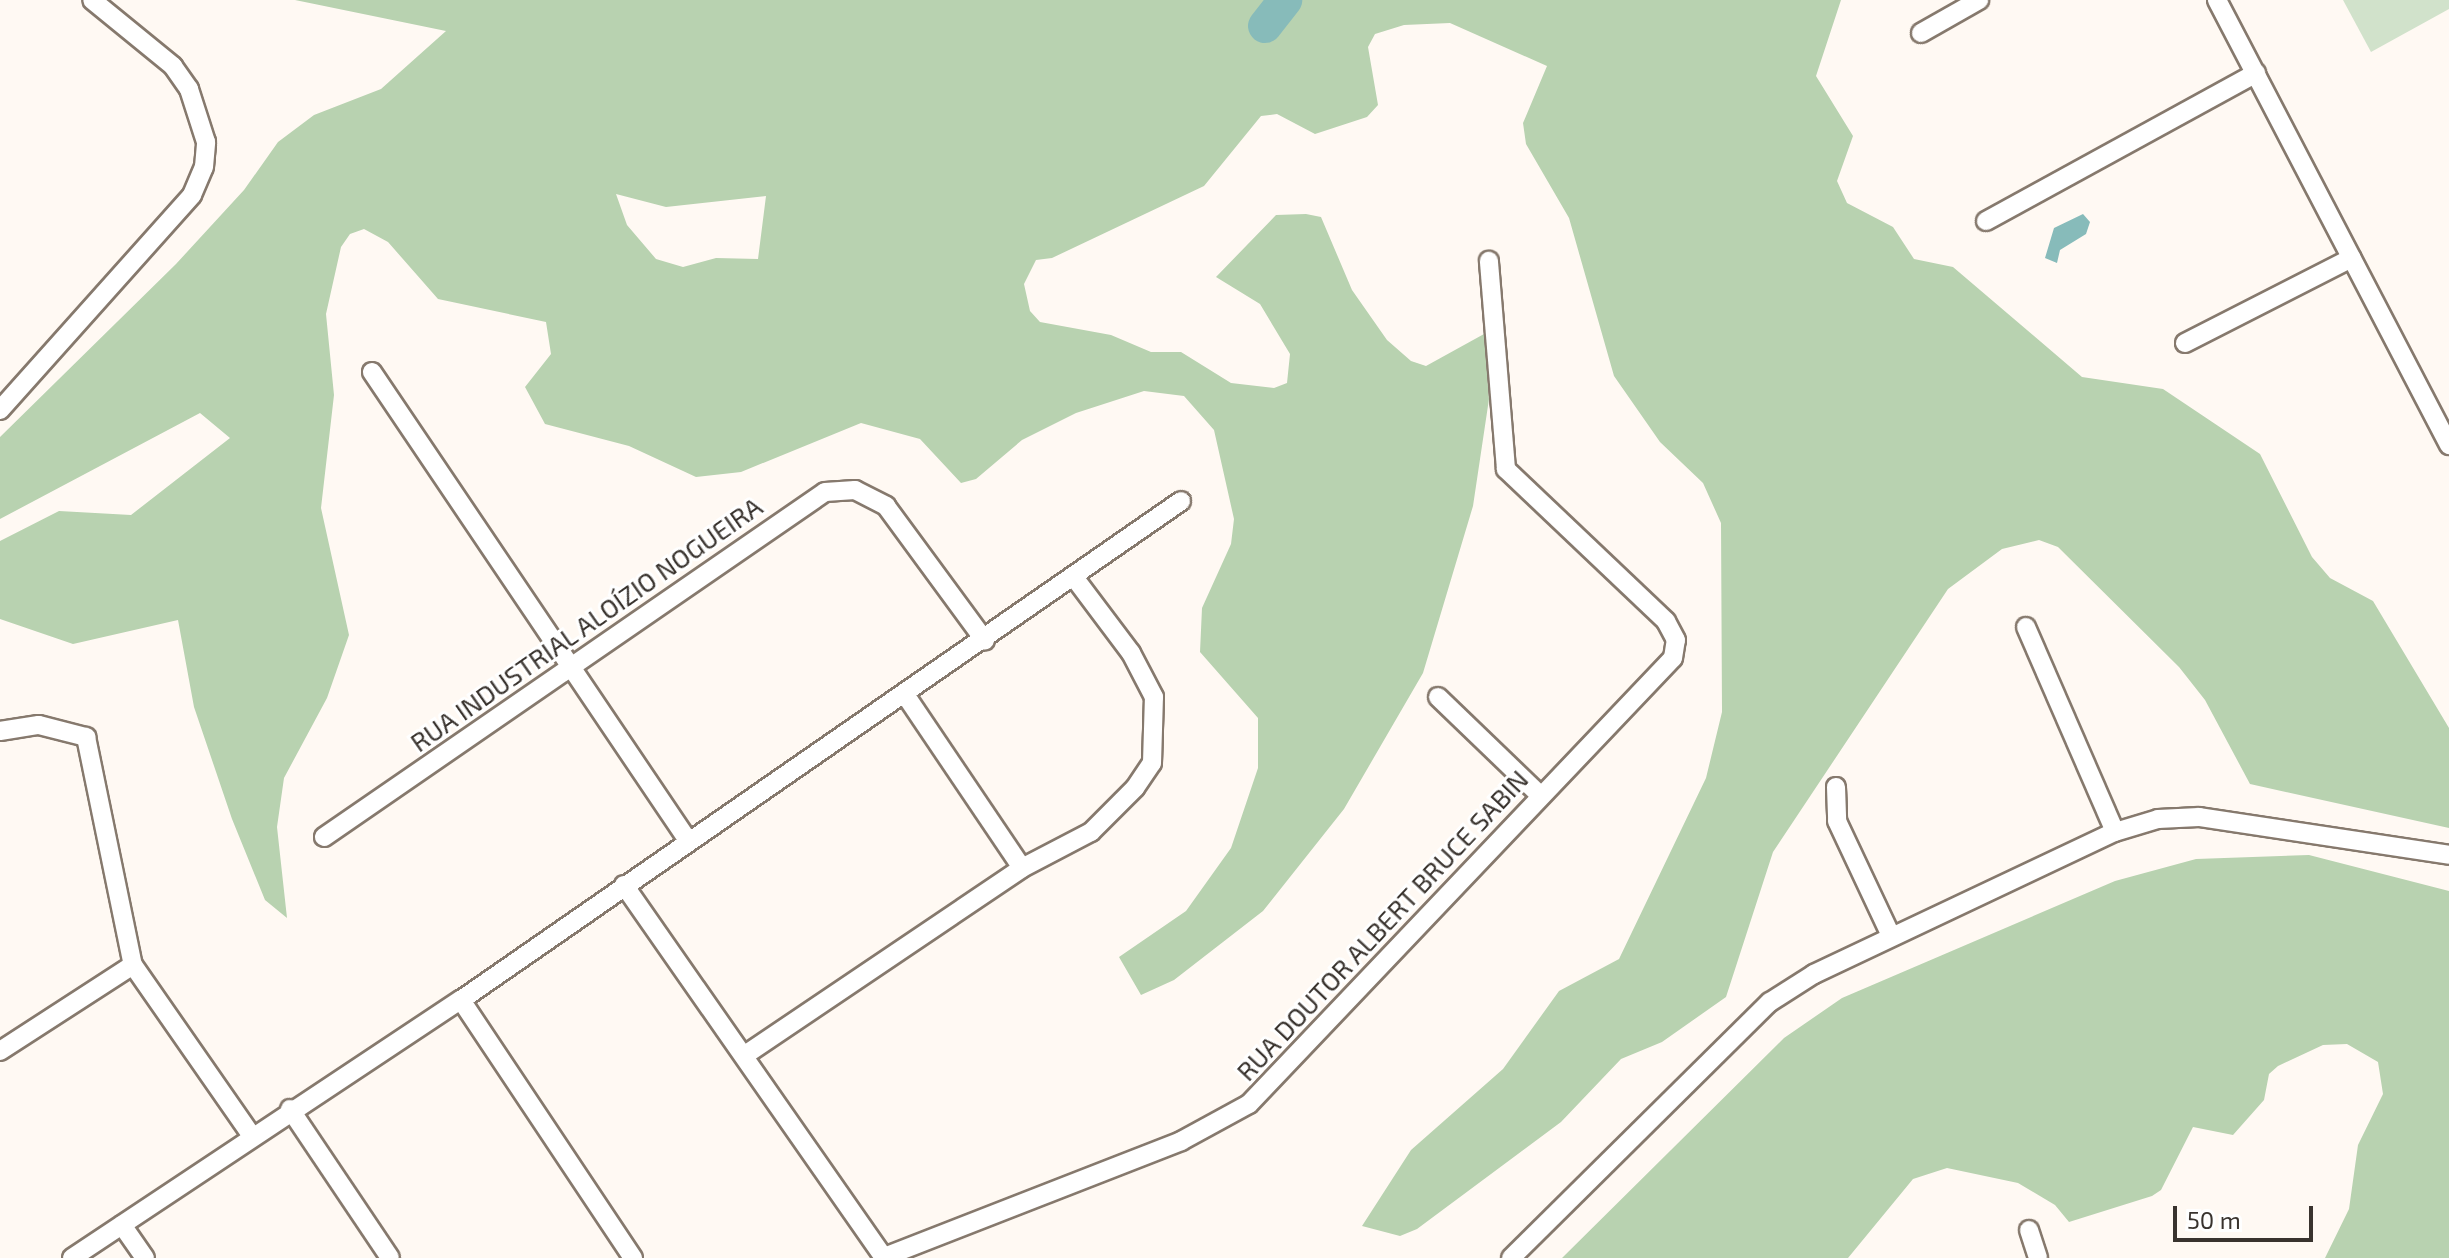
<!DOCTYPE html>
<meta charset="utf-8">
<style>
body{margin:0}
#map{position:relative;width:2449px;height:1258px;overflow:hidden;background:#fff9f3;font-family:"Exo 2",sans-serif}
div>[style]{position:absolute}
[style*='--x']{left:calc(var(--x)*1px);top:calc(var(--y)*1px);width:calc(var(--w)*1px);rotate:calc(var(--a)*1deg)}
.green>*{inset:0;background:#d1e2cb}
.forest>*{inset:0;background:#b8d2b0}
.water>*{inset:0;background:#87bbba}
.river>*{height:34px;margin:-17px;padding:0 17px;transform-origin:17px;border-radius:17px;background:#87bbba}
.roads{filter:drop-shadow(2px 0 #86796d) drop-shadow(-2px 0 #86796d) drop-shadow(0 2px #86796d) drop-shadow(0 -2px #86796d)}
.minor>*{height:18px;margin:-9px;padding:0 9px;transform-origin:9px;border-radius:9px;background:#fff}
span{translate:-50% -50%;white-space:nowrap;text-align:center;line-height:1.15;-webkit-text-stroke:6px #fff;paint-order:stroke}
.street-label{font-size:26px;color:#39332e}
.scale{position:absolute;left:2173px;top:1206px;width:140px;height:36px;box-sizing:border-box;border:4px solid #39332e;border-top:0;padding-left:10px;font-size:24px;line-height:28px;white-space:nowrap;color:#39332e;-webkit-text-stroke:6px #fff;paint-order:stroke}
</style>
<div id="map">
<div class="green">
<i style="clip-path:polygon(2343px 0,2449px 0,2449px 9px,2371px 52px)"></i>
</div>
<div class="forest">
<i style="clip-path:polygon(evenodd,295px 0,1841px 0,1816px 76px,1853px 136px,1837px 181px,1847px 203px,1893px 227px,1914px 259px,1953px 267px,2082px 377px,2163px 389px,2260px 454px,2312px 557px,2330px 578px,2373px 601px,2449px 728px,2449px 828px,2250px 784px,2205px 700px,2179px 667px,2058px 547px,2039px 540px,2002px 549px,1948px 589px,1773px 852px,1726px 997px,1662px 1042px,1621px 1059px,1561px 1122px,1417px 1229px,1400px 1236px,1362px 1226px,1411px 1150px,1503px 1069px,1559px 991px,1619px 959px,1706px 778px,1722px 712px,1721px 523px,1703px 483px,1660px 442px,1614px 376px,1569px 218px,1526px 144px,1523px 123px,1547px 66px,1450px 23px,1404px 25px,1375px 34px,1368px 47px,1378px 105px,1367px 117px,1315px 134px,1277px 114px,1261px 116px,1204px 186px,1052px 258px,1036px 260px,1024px 284px,1030px 311px,1040px 322px,1111px 335px,1151px 352px,1181px 352px,1231px 383px,1274px 388px,1287px 383px,1290px 354px,1260px 304px,1216px 277px,1276px 215px,1306px 214px,1321px 217px,1352px 290px,1387px 340px,1411px 361px,1426px 366px,1484px 334px,1489px 399px,1473px 506px,1423px 673px,1344px 809px,1263px 911px,1174px 980px,1141px 995px,1119px 957px,1186px 911px,1231px 848px,1258px 768px,1258px 718px,1200px 652px,1202px 608px,1231px 544px,1234px 519px,1214px 430px,1184px 396px,1144px 391px,1076px 413px,1022px 440px,976px 479px,961px 483px,920px 439px,861px 423px,741px 472px,696px 477px,629px 446px,545px 424px,525px 387px,551px 354px,546px 322px,438px 299px,388px 242px,364px 229px,350px 234px,341px 247px,326px 314px,334px 395px,321px 508px,349px 635px,327px 698px,284px 778px,277px 827px,287px 918px,265px 900px,232px 819px,194px 707px,178px 620px,73px 644px,0 619px,0 541px,59px 511px,131px 515px,230px 438px,200px 413px,0 519px,0 437px,176px 264px,244px 190px,278px 142px,314px 115px,381px 89px,446px 31px,295px 0,616px 194px,666px 207px,766px 196px,758px 259px,716px 258px,683px 267px,656px 259px,627px 225px,616px 194px)"></i>
<i style="clip-path:polygon(2309px 855px,2449px 891px,2449px 1258px,2325px 1258px,2349px 1209px,2358px 1145px,2383px 1094px,2378px 1062px,2347px 1044px,2323px 1045px,2278px 1066px,2269px 1074px,2264px 1100px,2233px 1135px,2193px 1127px,2161px 1190px,2152px 1196px,2069px 1222px,2055px 1205px,2018px 1183px,1947px 1168px,1913px 1179px,1848px 1258px,1562px 1258px,1784px 1038px,1842px 998px,2115px 881px,2196px 859px)"></i>
</div>
<div class="water">
<i style="clip-path:polygon(2083px 214px,2090px 222px,2086px 234px,2060px 250px,2057px 263px,2045px 258px,2054px 228px)"></i>
</div>
<div class="river">
<i style="--x:1265;--y:26;--w:33;--a:-52"></i>
</div>
<div class="roads">
<div class="minor">
<i style="--x:2217;--y:0;--w:502;--a:62.46"></i>
<i style="--x:1921;--y:33;--w:67;--a:-29.6"></i>
<i style="--x:1986;--y:221;--w:308;--a:-28.7"></i>
<i style="--x:2185;--y:343;--w:187;--a:-27"></i>
<i style="--x:372;--y:372;--w:563;--a:56"></i>
<i style="--x:0;--y:410;--w:288;--a:-48.2"></i>
<i style="--x:192;--y:195;--w:30;--a:-67"></i>
<i style="--x:204;--y:167;--w:25;--a:-85"></i>
<i style="--x:206;--y:142;--w:56;--a:-107.8"></i>
<i style="--x:189;--y:89;--w:28;--a:-125"></i>
<i style="--x:173;--y:66;--w:104;--a:-140.8"></i>
<i style="--x:2026;--y:627;--w:223;--a:66.5"></i>
<i style="--x:906;--y:696;--w:207;--a:56"></i>
<i style="--x:1438;--y:697;--w:141;--a:43.9"></i>
<i style="--x:0;--y:731;--w:39;--a:-9"></i>
<i style="--x:39;--y:725;--w:49;--a:14.3"></i>
<i style="--x:86;--y:737;--w:233;--a:78.4"></i>
<i style="--x:133;--y:965;--w:207;--a:55.2"></i>
<i style="--x:1836;--y:787;--w:34;--a:88"></i>
<i style="--x:1837;--y:821;--w:127;--a:64.8"></i>
<i style="--x:324;--y:837;--w:608;--a:-34.55"></i>
<i style="--x:825;--y:492;--w:30;--a:-4"></i>
<i style="--x:855;--y:490;--w:35;--a:27"></i>
<i style="--x:886;--y:506;--w:167;--a:53.7"></i>
<i style="--x:624;--y:885;--w:455;--a:55.1"></i>
<i style="--x:461;--y:1000;--w:310;--a:56.3"></i>
<i style="--x:0;--y:1051;--w:158;--a:-32.9"></i>
<i style="--x:745;--y:1055;--w:334;--a:-34"></i>
<i style="--x:1022;--y:868;--w:78;--a:-27.6"></i>
<i style="--x:1091;--y:832;--w:62;--a:-45"></i>
<i style="--x:1135;--y:788;--w:30;--a:-56"></i>
<i style="--x:1152;--y:763;--w:66;--a:-88.3"></i>
<i style="--x:1154;--y:697;--w:50;--a:-117.6"></i>
<i style="--x:1131;--y:653;--w:95;--a:-126.9"></i>
<i style="--x:290;--y:1109;--w:179;--a:56.1"></i>
<i style="--x:122;--y:1225;--w:40;--a:55.1"></i>
<i style="--x:2029;--y:1230;--w:29;--a:72"></i>
<i style="--x:884;--y:1257;--w:319;--a:-21.3"></i>
<i style="--x:1181;--y:1141;--w:77;--a:-28.6"></i>
<i style="--x:1249;--y:1104;--w:615;--a:-46.45"></i>
<i style="--x:1673;--y:658;--w:18;--a:-81"></i>
<i style="--x:1676;--y:640;--w:21;--a:-118"></i>
<i style="--x:1666;--y:621;--w:221;--a:-136.5"></i>
<i style="--x:1506;--y:469;--w:209;--a:-94.7"></i>
<i style="--x:72;--y:1258;--w:467;--a:-33.6"></i>
<i style="--x:461;--y:1000;--w:876;--a:-34.72"></i>
<i style="--x:1511;--y:1258;--w:364;--a:-44.7"></i>
<i style="--x:1770;--y:1002;--w:52;--a:-32.5"></i>
<i style="--x:1814;--y:974;--w:333;--a:-25.3"></i>
<i style="--x:2115;--y:832;--w:45;--a:-16.8"></i>
<i style="--x:2158;--y:819;--w:41;--a:-2.8"></i>
<i style="--x:2199;--y:817;--w:253;--a:8.6"></i>
</div>
</div>
<div class="street-label">
<span style="left:586px;top:624px;rotate:-35deg">RUA INDUSTRIAL ALOÍZIO NOGUEIRA</span>
<span style="left:1382px;top:925px;rotate:-47deg">RUA DOUTOR ALBERT BRUCE SABIN</span>
</div>
<div class="scale">50 m</div>
</div>
